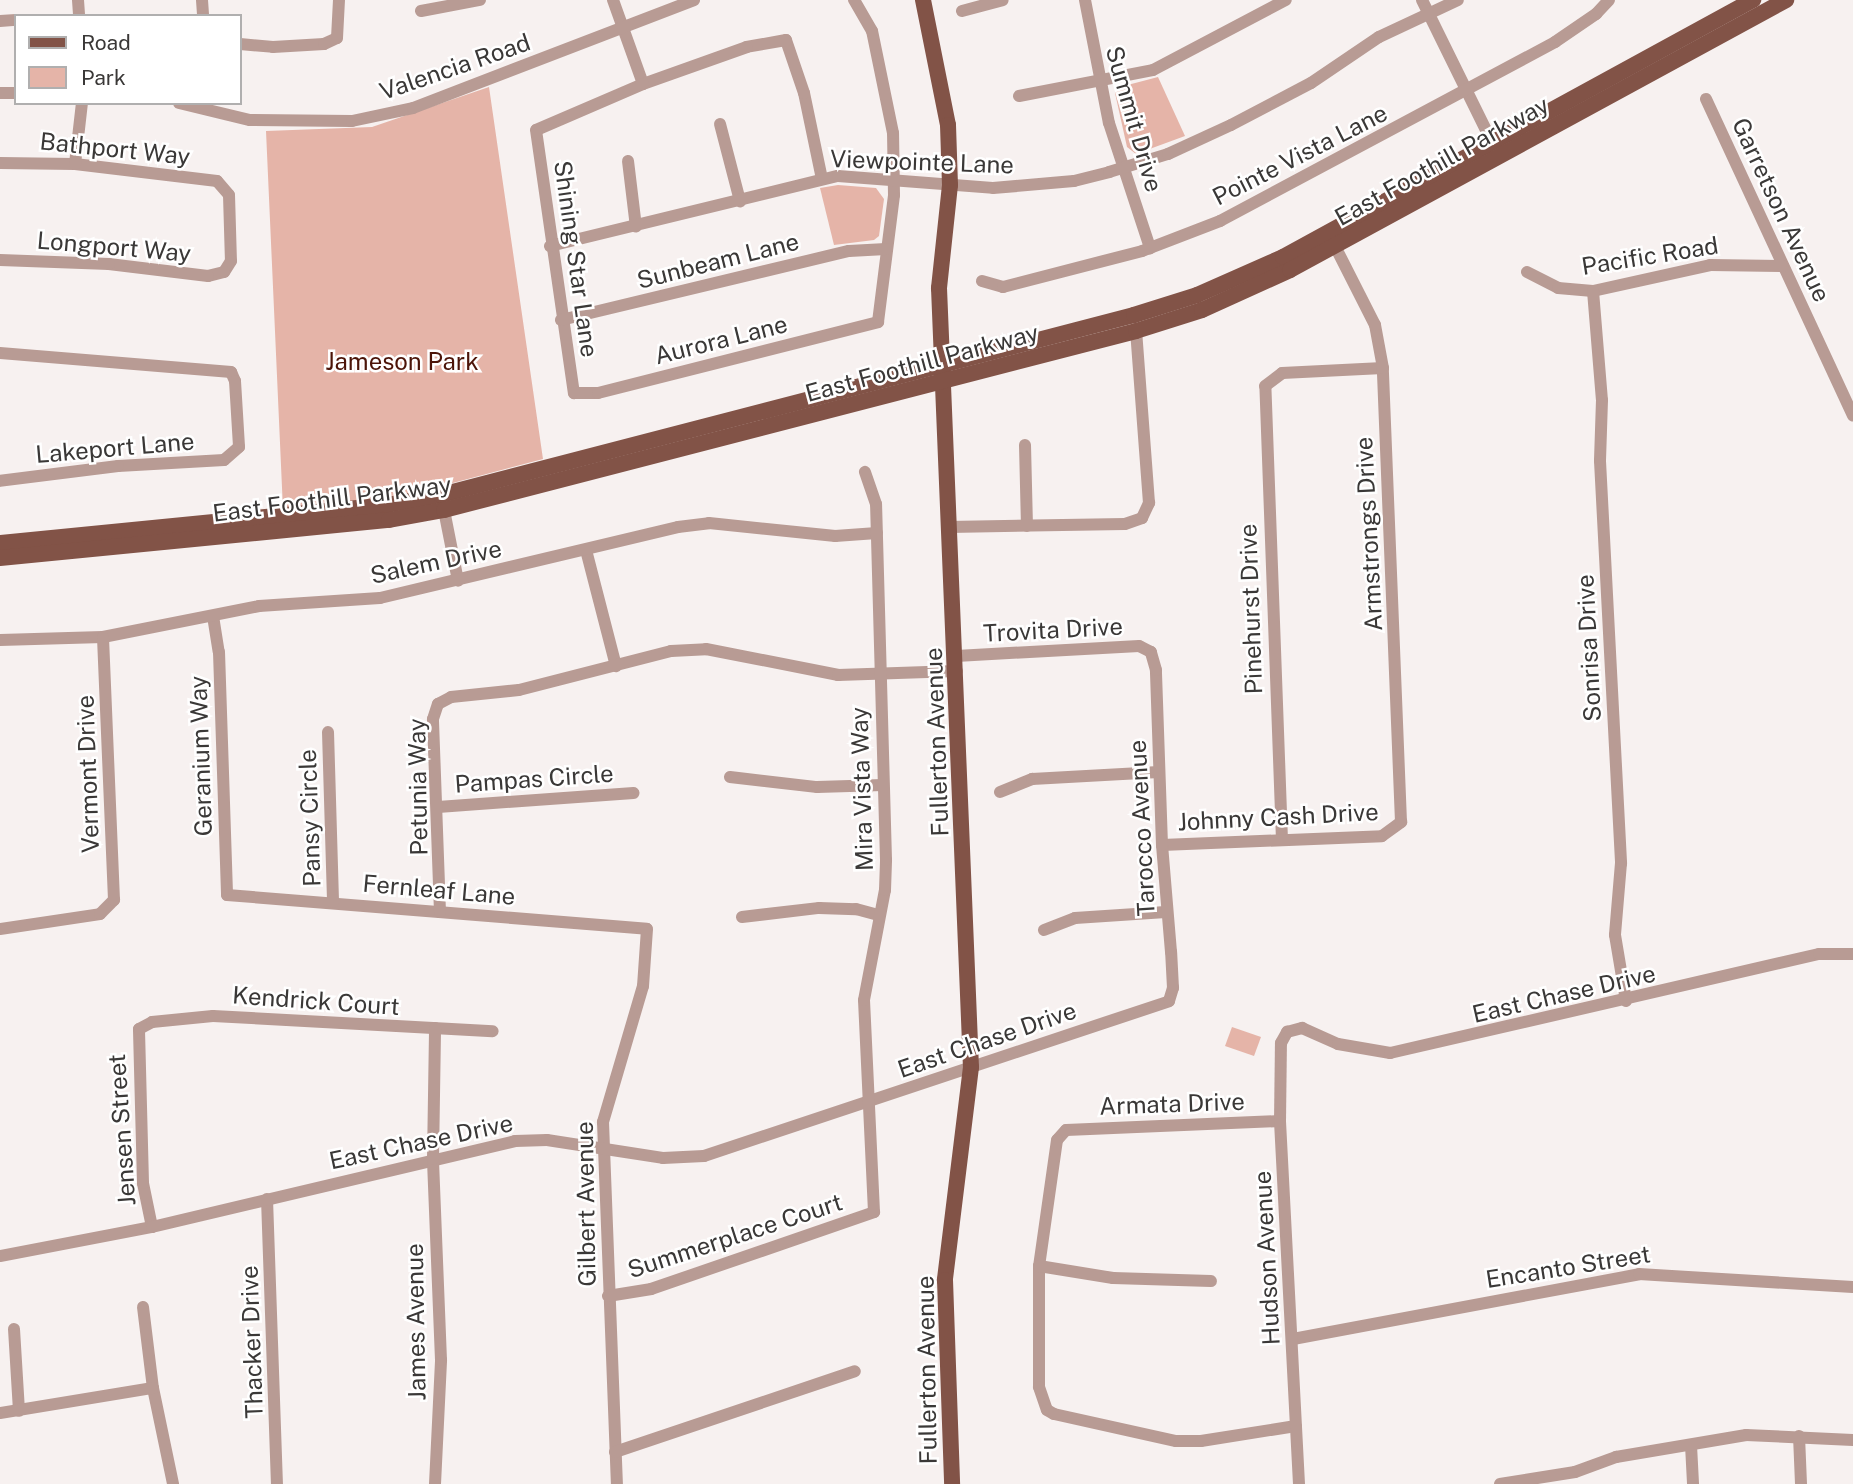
<!DOCTYPE html>
<style>
body{margin:0}
#map{position:relative;width:1853px;height:1484px;overflow:hidden;background:#f7f1f0;font-family:"Public Sans",sans-serif}
div>[style]{position:absolute}
[style*='--x']{left:calc(var(--x)*1px);top:calc(var(--y)*1px);width:calc(var(--w)*1px);rotate:calc(var(--a)*1deg)}
.green>*{inset:0;background:#e5b4a8}
.minor>*{height:12px;margin:-6px;padding:0 6px;transform-origin:6px;border-radius:6px;background:#b89b94}
.major>*{height:16px;margin:-8px;padding:0 8px;transform-origin:8px;border-radius:8px;background:#825347}
span{translate:-50% -50%;white-space:nowrap;text-align:center;line-height:1.15;-webkit-text-stroke:5px #fff;paint-order:stroke}
.street-label{font-size:24px;color:#3a3837}
.park-label{font-size:24px;color:#4c1408}
.legend{position:absolute;left:14px;top:14px;width:228px;height:91px;box-sizing:border-box;background:#fff;border:2px solid #b0afaf;margin:0;padding:9px 12px;list-style:none;font-size:21px;color:#3a3837}
.legend li{display:flex;align-items:center;gap:14px;height:35px}
.legend b{width:35px;border:2px solid #b0afaf}
</style>
<div id="map">
<div class="green">
<i style="clip-path:polygon(1158px 77px,1185px 136px,1136px 154px,1127px 147px,1115px 93px,1120px 87px)"></i>
<i style="clip-path:polygon(489px 87px,543px 459px,415px 493px,283px 510px,266px 131px,372px 127px)"></i>
<i style="clip-path:polygon(838px 185px,876px 188px,884px 199px,879px 236px,874px 240px,834px 245px,820px 188px)"></i>
<i style="clip-path:polygon(1232px 1027px,1261px 1037px,1254px 1056px,1225px 1046px)"></i>
</div>
<div class="minor">
<i style="--x:78;--y:0;--w:16;--a:86"></i>
<i style="--x:202;--y:0;--w:16;--a:86"></i>
<i style="--x:613;--y:0;--w:89;--a:70.3"></i>
<i style="--x:1085;--y:0;--w:125;--a:79"></i>
<i style="--x:1109;--y:123;--w:132;--a:71.8"></i>
<i style="--x:1422;--y:0;--w:158;--a:63.8"></i>
<i style="--x:421;--y:11;--w:60;--a:-10.6"></i>
<i style="--x:962;--y:11;--w:42;--a:-15"></i>
<i style="--x:0;--y:21;--w:16;--a:-4"></i>
<i style="--x:240;--y:44;--w:33;--a:5"></i>
<i style="--x:273;--y:47;--w:51;--a:-3.4"></i>
<i style="--x:324;--y:44;--w:14;--a:-25"></i>
<i style="--x:337;--y:38;--w:38;--a:-87"></i>
<i style="--x:0;--y:93;--w:16;--a:0"></i>
<i style="--x:1019;--y:96;--w:136;--a:-11"></i>
<i style="--x:1153;--y:70;--w:150;--a:-27.8"></i>
<i style="--x:1706;--y:99;--w:349;--a:65.1"></i>
<i style="--x:179;--y:103;--w:73;--a:13.5"></i>
<i style="--x:250;--y:120;--w:102;--a:0.6"></i>
<i style="--x:352;--y:121;--w:62;--a:-12"></i>
<i style="--x:413;--y:108;--w:301;--a:-21"></i>
<i style="--x:720;--y:124;--w:80;--a:75.4"></i>
<i style="--x:628;--y:161;--w:66;--a:83.1"></i>
<i style="--x:0;--y:163;--w:75;--a:0.8"></i>
<i style="--x:75;--y:164;--w:143;--a:6.8"></i>
<i style="--x:217;--y:181;--w:18;--a:49"></i>
<i style="--x:229;--y:195;--w:66;--a:88.3"></i>
<i style="--x:231;--y:261;--w:13;--a:122"></i>
<i style="--x:224;--y:272;--w:16;--a:166"></i>
<i style="--x:208;--y:276;--w:100;--a:-173.1"></i>
<i style="--x:109;--y:264;--w:109;--a:-177.9"></i>
<i style="--x:75;--y:164;--w:61;--a:-83.5"></i>
<i style="--x:822;--y:179;--w:88;--a:-101.8"></i>
<i style="--x:804;--y:93;--w:56;--a:-108.8"></i>
<i style="--x:786;--y:40;--w:40;--a:170"></i>
<i style="--x:747;--y:47;--w:110;--a:160.4"></i>
<i style="--x:643;--y:84;--w:116;--a:156.7"></i>
<i style="--x:536;--y:130;--w:266;--a:81.8"></i>
<i style="--x:574;--y:393;--w:24;--a:0"></i>
<i style="--x:598;--y:393;--w:289;--a:-14.2"></i>
<i style="--x:878;--y:322;--w:128;--a:-82.8"></i>
<i style="--x:894;--y:195;--w:62;--a:-90.9"></i>
<i style="--x:893;--y:133;--w:104;--a:-101.6"></i>
<i style="--x:872;--y:31;--w:36;--a:-120"></i>
<i style="--x:550;--y:246;--w:296;--a:-13.7"></i>
<i style="--x:838;--y:176;--w:155;--a:4.4"></i>
<i style="--x:993;--y:188;--w:81;--a:-4.9"></i>
<i style="--x:1074;--y:181;--w:36;--a:-14"></i>
<i style="--x:1109;--y:172;--w:62;--a:-17"></i>
<i style="--x:1168;--y:154;--w:69;--a:-24.7"></i>
<i style="--x:1231;--y:125;--w:90;--a:-27.7"></i>
<i style="--x:1311;--y:83;--w:82;--a:-34.1"></i>
<i style="--x:1379;--y:37;--w:87;--a:-25.1"></i>
<i style="--x:1527;--y:272;--w:35;--a:27"></i>
<i style="--x:1558;--y:288;--w:35;--a:5"></i>
<i style="--x:1593;--y:291;--w:120;--a:-12.5"></i>
<i style="--x:1710;--y:265;--w:73;--a:0.8"></i>
<i style="--x:982;--y:281;--w:22;--a:16"></i>
<i style="--x:1003;--y:287;--w:144;--a:-14.5"></i>
<i style="--x:1142;--y:251;--w:84;--a:-21"></i>
<i style="--x:1220;--y:221;--w:380;--a:-28.1"></i>
<i style="--x:1555;--y:42;--w:50;--a:-34.3"></i>
<i style="--x:1596;--y:14;--w:19;--a:-47"></i>
<i style="--x:1593;--y:291;--w:109;--a:85.3"></i>
<i style="--x:1602;--y:400;--w:61;--a:91.9"></i>
<i style="--x:1600;--y:461;--w:403;--a:87"></i>
<i style="--x:1621;--y:863;--w:72;--a:94.8"></i>
<i style="--x:1615;--y:935;--w:67;--a:80.5"></i>
<i style="--x:561;--y:320;--w:296;--a:-13.5"></i>
<i style="--x:849;--y:251;--w:37;--a:-3"></i>
<i style="--x:0;--y:353;--w:232;--a:4.7"></i>
<i style="--x:231;--y:372;--w:10;--a:66"></i>
<i style="--x:235;--y:381;--w:66;--a:86.5"></i>
<i style="--x:239;--y:447;--w:20;--a:139"></i>
<i style="--x:224;--y:460;--w:106;--a:176.8"></i>
<i style="--x:118;--y:466;--w:119;--a:172.8"></i>
<i style="--x:1025;--y:445;--w:81;--a:88.6"></i>
<i style="--x:444;--y:510;--w:72;--a:78.8"></i>
<i style="--x:949;--y:527;--w:176;--a:-1"></i>
<i style="--x:1125;--y:524;--w:18;--a:-19"></i>
<i style="--x:1142;--y:518;--w:17;--a:-65"></i>
<i style="--x:1149;--y:503;--w:172;--a:-94.3"></i>
<i style="--x:586;--y:550;--w:120;--a:75.5"></i>
<i style="--x:213;--y:616;--w:36;--a:81"></i>
<i style="--x:219;--y:652;--w:243;--a:88.1"></i>
<i style="--x:227;--y:895;--w:421;--a:4.6"></i>
<i style="--x:647;--y:929;--w:57;--a:94"></i>
<i style="--x:643;--y:986;--w:142;--a:106.4"></i>
<i style="--x:603;--y:1122;--w:362;--a:87.8"></i>
<i style="--x:0;--y:640;--w:103;--a:-1.7"></i>
<i style="--x:103;--y:637;--w:159;--a:-11.2"></i>
<i style="--x:259;--y:606;--w:121;--a:-3.8"></i>
<i style="--x:380;--y:598;--w:306;--a:-13.4"></i>
<i style="--x:678;--y:527;--w:31;--a:-7"></i>
<i style="--x:709;--y:523;--w:127;--a:5.9"></i>
<i style="--x:835;--y:536;--w:42;--a:-4.1"></i>
<i style="--x:328;--y:732;--w:170;--a:88.3"></i>
<i style="--x:730;--y:777;--w:88;--a:6.6"></i>
<i style="--x:817;--y:787;--w:66;--a:-1.7"></i>
<i style="--x:1000;--y:792;--w:35;--a:-22"></i>
<i style="--x:1032;--y:779;--w:127;--a:-3.2"></i>
<i style="--x:438;--y:807;--w:196;--a:-4.1"></i>
<i style="--x:1282;--y:840;--w:454;--a:-92.1"></i>
<i style="--x:1265;--y:386;--w:21;--a:-37"></i>
<i style="--x:1282;--y:373;--w:101;--a:-2.8"></i>
<i style="--x:1162;--y:845;--w:220;--a:-2.3"></i>
<i style="--x:1382;--y:836;--w:24;--a:-36"></i>
<i style="--x:1401;--y:822;--w:454;--a:-92.3"></i>
<i style="--x:1383;--y:368;--w:44;--a:-100.5"></i>
<i style="--x:1375;--y:325;--w:89;--a:-116.9"></i>
<i style="--x:440;--y:912;--w:193;--a:-92.1"></i>
<i style="--x:433;--y:719;--w:16;--a:-72"></i>
<i style="--x:438;--y:704;--w:15;--a:-28"></i>
<i style="--x:451;--y:697;--w:68;--a:-5.9"></i>
<i style="--x:519;--y:690;--w:157;--a:-14.4"></i>
<i style="--x:671;--y:651;--w:35;--a:-3"></i>
<i style="--x:706;--y:649;--w:135;--a:11.1"></i>
<i style="--x:838;--y:675;--w:119;--a:-1.9"></i>
<i style="--x:742;--y:917;--w:78;--a:-6.7"></i>
<i style="--x:819;--y:908;--w:37;--a:2"></i>
<i style="--x:856;--y:909;--w:24;--a:15"></i>
<i style="--x:0;--y:929;--w:101;--a:-8.5"></i>
<i style="--x:100;--y:914;--w:20;--a:-45"></i>
<i style="--x:114;--y:900;--w:263;--a:-92.4"></i>
<i style="--x:1044;--y:930;--w:33;--a:-21"></i>
<i style="--x:1075;--y:918;--w:91;--a:-3.8"></i>
<i style="--x:1280;--y:1121;--w:214;--a:177.6"></i>
<i style="--x:1066;--y:1130;--w:13;--a:132"></i>
<i style="--x:1057;--y:1140;--w:127;--a:98.1"></i>
<i style="--x:1039;--y:1266;--w:121;--a:90"></i>
<i style="--x:1039;--y:1387;--w:24;--a:71"></i>
<i style="--x:1047;--y:1410;--w:8;--a:30"></i>
<i style="--x:1054;--y:1414;--w:125;--a:12.5"></i>
<i style="--x:1176;--y:1441;--w:25;--a:0"></i>
<i style="--x:1201;--y:1441;--w:96;--a:-9"></i>
<i style="--x:267;--y:1199;--w:285;--a:88"></i>
<i style="--x:152;--y:1227;--w:45;--a:-101.6"></i>
<i style="--x:143;--y:1183;--w:154;--a:-91.5"></i>
<i style="--x:139;--y:1029;--w:15;--a:-28"></i>
<i style="--x:152;--y:1022;--w:61;--a:-5.6"></i>
<i style="--x:213;--y:1016;--w:280;--a:3.1"></i>
<i style="--x:0;--y:1256;--w:155;--a:-10.8"></i>
<i style="--x:152;--y:1227;--w:373;--a:-13.3"></i>
<i style="--x:515;--y:1141;--w:32;--a:-2"></i>
<i style="--x:547;--y:1140;--w:117;--a:8.8"></i>
<i style="--x:663;--y:1158;--w:41;--a:-2.8"></i>
<i style="--x:704;--y:1156;--w:490;--a:-18.4"></i>
<i style="--x:1169;--y:1001;--w:14;--a:-73"></i>
<i style="--x:1173;--y:988;--w:36;--a:-93"></i>
<i style="--x:1171;--y:952;--w:107;--a:-94.8"></i>
<i style="--x:1162;--y:845;--w:175;--a:-92"></i>
<i style="--x:1156;--y:670;--w:19;--a:-106"></i>
<i style="--x:1151;--y:652;--w:13;--a:-153"></i>
<i style="--x:1139;--y:646;--w:183;--a:176.9"></i>
<i style="--x:1039;--y:1266;--w:75;--a:9.2"></i>
<i style="--x:1113;--y:1278;--w:98;--a:1.8"></i>
<i style="--x:608;--y:1296;--w:44;--a:-9.2"></i>
<i style="--x:651;--y:1289;--w:236;--a:-19"></i>
<i style="--x:874;--y:1212;--w:212;--a:-92.7"></i>
<i style="--x:864;--y:1000;--w:112;--a:-79.2"></i>
<i style="--x:885;--y:890;--w:30;--a:-88"></i>
<i style="--x:886;--y:860;--w:356;--a:-91.6"></i>
<i style="--x:876;--y:504;--w:34;--a:-109"></i>
<i style="--x:143;--y:1307;--w:82;--a:83"></i>
<i style="--x:153;--y:1388;--w:98;--a:78.2"></i>
<i style="--x:14;--y:1329;--w:82;--a:86.5"></i>
<i style="--x:1293;--y:1339;--w:352;--a:-10.6"></i>
<i style="--x:1639;--y:1274;--w:214;--a:3.5"></i>
<i style="--x:0;--y:1413;--w:155;--a:-9.3"></i>
<i style="--x:1799;--y:1436;--w:48;--a:87.6"></i>
<i style="--x:1691;--y:1445;--w:39;--a:87"></i>
<i style="--x:615;--y:1452;--w:253;--a:-18.6"></i>
<i style="--x:435;--y:1484;--w:124;--a:-87.2"></i>
<i style="--x:441;--y:1360;--w:201;--a:-92.3"></i>
<i style="--x:433;--y:1159;--w:131;--a:-89.1"></i>
<i style="--x:1299;--y:1484;--w:363;--a:-93"></i>
<i style="--x:1280;--y:1121;--w:78;--a:-89.3"></i>
<i style="--x:1281;--y:1043;--w:13;--a:-61"></i>
<i style="--x:1287;--y:1032;--w:16;--a:-15"></i>
<i style="--x:1302;--y:1028;--w:39;--a:24"></i>
<i style="--x:1338;--y:1044;--w:53;--a:9.8"></i>
<i style="--x:1390;--y:1053;--w:440;--a:-13"></i>
<i style="--x:1819;--y:954;--w:34;--a:0"></i>
<i style="--x:1500;--y:1484;--w:76;--a:-9.1"></i>
<i style="--x:1575;--y:1472;--w:44;--a:-20.1"></i>
<i style="--x:1616;--y:1457;--w:132;--a:-9.6"></i>
<i style="--x:1746;--y:1435;--w:107;--a:2.7"></i>
</div>
<div class="major">
<i style="--x:923;--y:0;--w:127;--a:78.7"></i>
<i style="--x:948;--y:125;--w:60;--a:88.1"></i>
<i style="--x:950;--y:185;--w:104;--a:96.1"></i>
<i style="--x:939;--y:288;--w:780;--a:87.65"></i>
<i style="--x:971;--y:1067;--w:215;--a:97"></i>
<i style="--x:945;--y:1280;--w:204;--a:88"></i>
<i style="--x:0;--y:543;--w:389;--a:-5.6"></i>
<i style="--x:387;--y:505;--w:55;--a:-10.5"></i>
<i style="--x:441;--y:495;--w:716;--a:-14.56"></i>
<i style="--x:1134;--y:315;--w:66;--a:-17.6"></i>
<i style="--x:1197;--y:295;--w:94;--a:-23.8"></i>
<i style="--x:1283;--y:257;--w:536;--a:-28.67"></i>
<i style="--x:0;--y:558;--w:391;--a:-5.6"></i>
<i style="--x:389;--y:520;--w:56;--a:-10.3"></i>
<i style="--x:444;--y:510;--w:715;--a:-14.5"></i>
<i style="--x:1136;--y:331;--w:69;--a:-17.7"></i>
<i style="--x:1202;--y:310;--w:97;--a:-24.4"></i>
<i style="--x:1290;--y:270;--w:565;--a:-28.56"></i>
</div>
<div class="street-label">
<span style="left:455px;top:67px;rotate:-19deg">Valencia Road</span>
<span style="left:1134px;top:119px;rotate:74deg">Summit Drive</span>
<span style="left:115px;top:149px;rotate:6deg">Bathport Way</span>
<span style="left:1300px;top:155px;rotate:-27deg">Pointe Vista Lane</span>
<span style="left:1442px;top:161px;rotate:-29deg">East Foothill Parkway</span>
<span style="left:922px;top:162px;rotate:2deg">Viewpointe Lane</span>
<span style="left:1781px;top:210px;rotate:65deg">Garretson Avenue</span>
<span style="left:114px;top:247px;rotate:5deg">Longport Way</span>
<span style="left:1650px;top:256px;rotate:-9deg">Pacific Road</span>
<span style="left:576px;top:259px;rotate:82deg">Shining Star Lane</span>
<span style="left:718px;top:261px;rotate:-14deg">Sunbeam Lane</span>
<span style="left:721px;top:340px;rotate:-14deg">Aurora Lane</span>
<span style="left:922px;top:363px;rotate:-15deg">East Foothill Parkway</span>
<span style="left:115px;top:448px;rotate:-5deg">Lakeport Lane</span>
<span style="left:332px;top:499px;rotate:-7deg">East Foothill Parkway</span>
<span style="left:1369px;top:534px;rotate:-93deg">Armstrongs Drive</span>
<span style="left:436px;top:562px;rotate:-12deg">Salem Drive</span>
<span style="left:1251px;top:609px;rotate:-92deg">Pinehurst Drive</span>
<span style="left:1053px;top:630px;rotate:-3deg">Trovita Drive</span>
<span style="left:1589px;top:648px;rotate:-93deg">Sonrisa Drive</span>
<span style="left:937px;top:742px;rotate:-92deg">Fullerton Avenue</span>
<span style="left:201px;top:756px;rotate:-92deg">Geranium Way</span>
<span style="left:88px;top:774px;rotate:-92deg">Vermont Drive</span>
<span style="left:534px;top:779px;rotate:-4deg">Pampas Circle</span>
<span style="left:418px;top:787px;rotate:-91deg">Petunia Way</span>
<span style="left:862px;top:789px;rotate:-92deg">Mira Vista Way</span>
<span style="left:1278px;top:817px;rotate:-3deg">Johnny Cash Drive</span>
<span style="left:310px;top:818px;rotate:-92deg">Pansy Circle</span>
<span style="left:1142px;top:828px;rotate:-93deg">Tarocco Avenue</span>
<span style="left:439px;top:890px;rotate:5deg">Fernleaf Lane</span>
<span style="left:1564px;top:994px;rotate:-13deg">East Chase Drive</span>
<span style="left:316px;top:1001px;rotate:4deg">Kendrick Court</span>
<span style="left:987px;top:1040px;rotate:-19deg">East Chase Drive</span>
<span style="left:1172px;top:1104px;rotate:-2deg">Armata Drive</span>
<span style="left:122px;top:1130px;rotate:-94deg">Jensen Street</span>
<span style="left:421px;top:1142px;rotate:-12deg">East Chase Drive</span>
<span style="left:586px;top:1204px;rotate:-91deg">Gilbert Avenue</span>
<span style="left:735px;top:1236px;rotate:-18deg">Summerplace Court</span>
<span style="left:1267px;top:1258px;rotate:-93deg">Hudson Avenue</span>
<span style="left:1568px;top:1267px;rotate:-9deg">Encanto Street</span>
<span style="left:416px;top:1322px;rotate:-91deg">James Avenue</span>
<span style="left:252px;top:1342px;rotate:-92deg">Thacker Drive</span>
<span style="left:927px;top:1370px;rotate:-91deg">Fullerton Avenue</span>
</div>
<div class="park-label">
<span style="left:402px;top:362px">Jameson Park</span>
</div>
<ul class="legend">
<li><b style="height:9px;background:#825347"></b>Road</li>
<li><b style="height:19px;background:#e5b4a8"></b>Park</li>
</ul>
</div>
